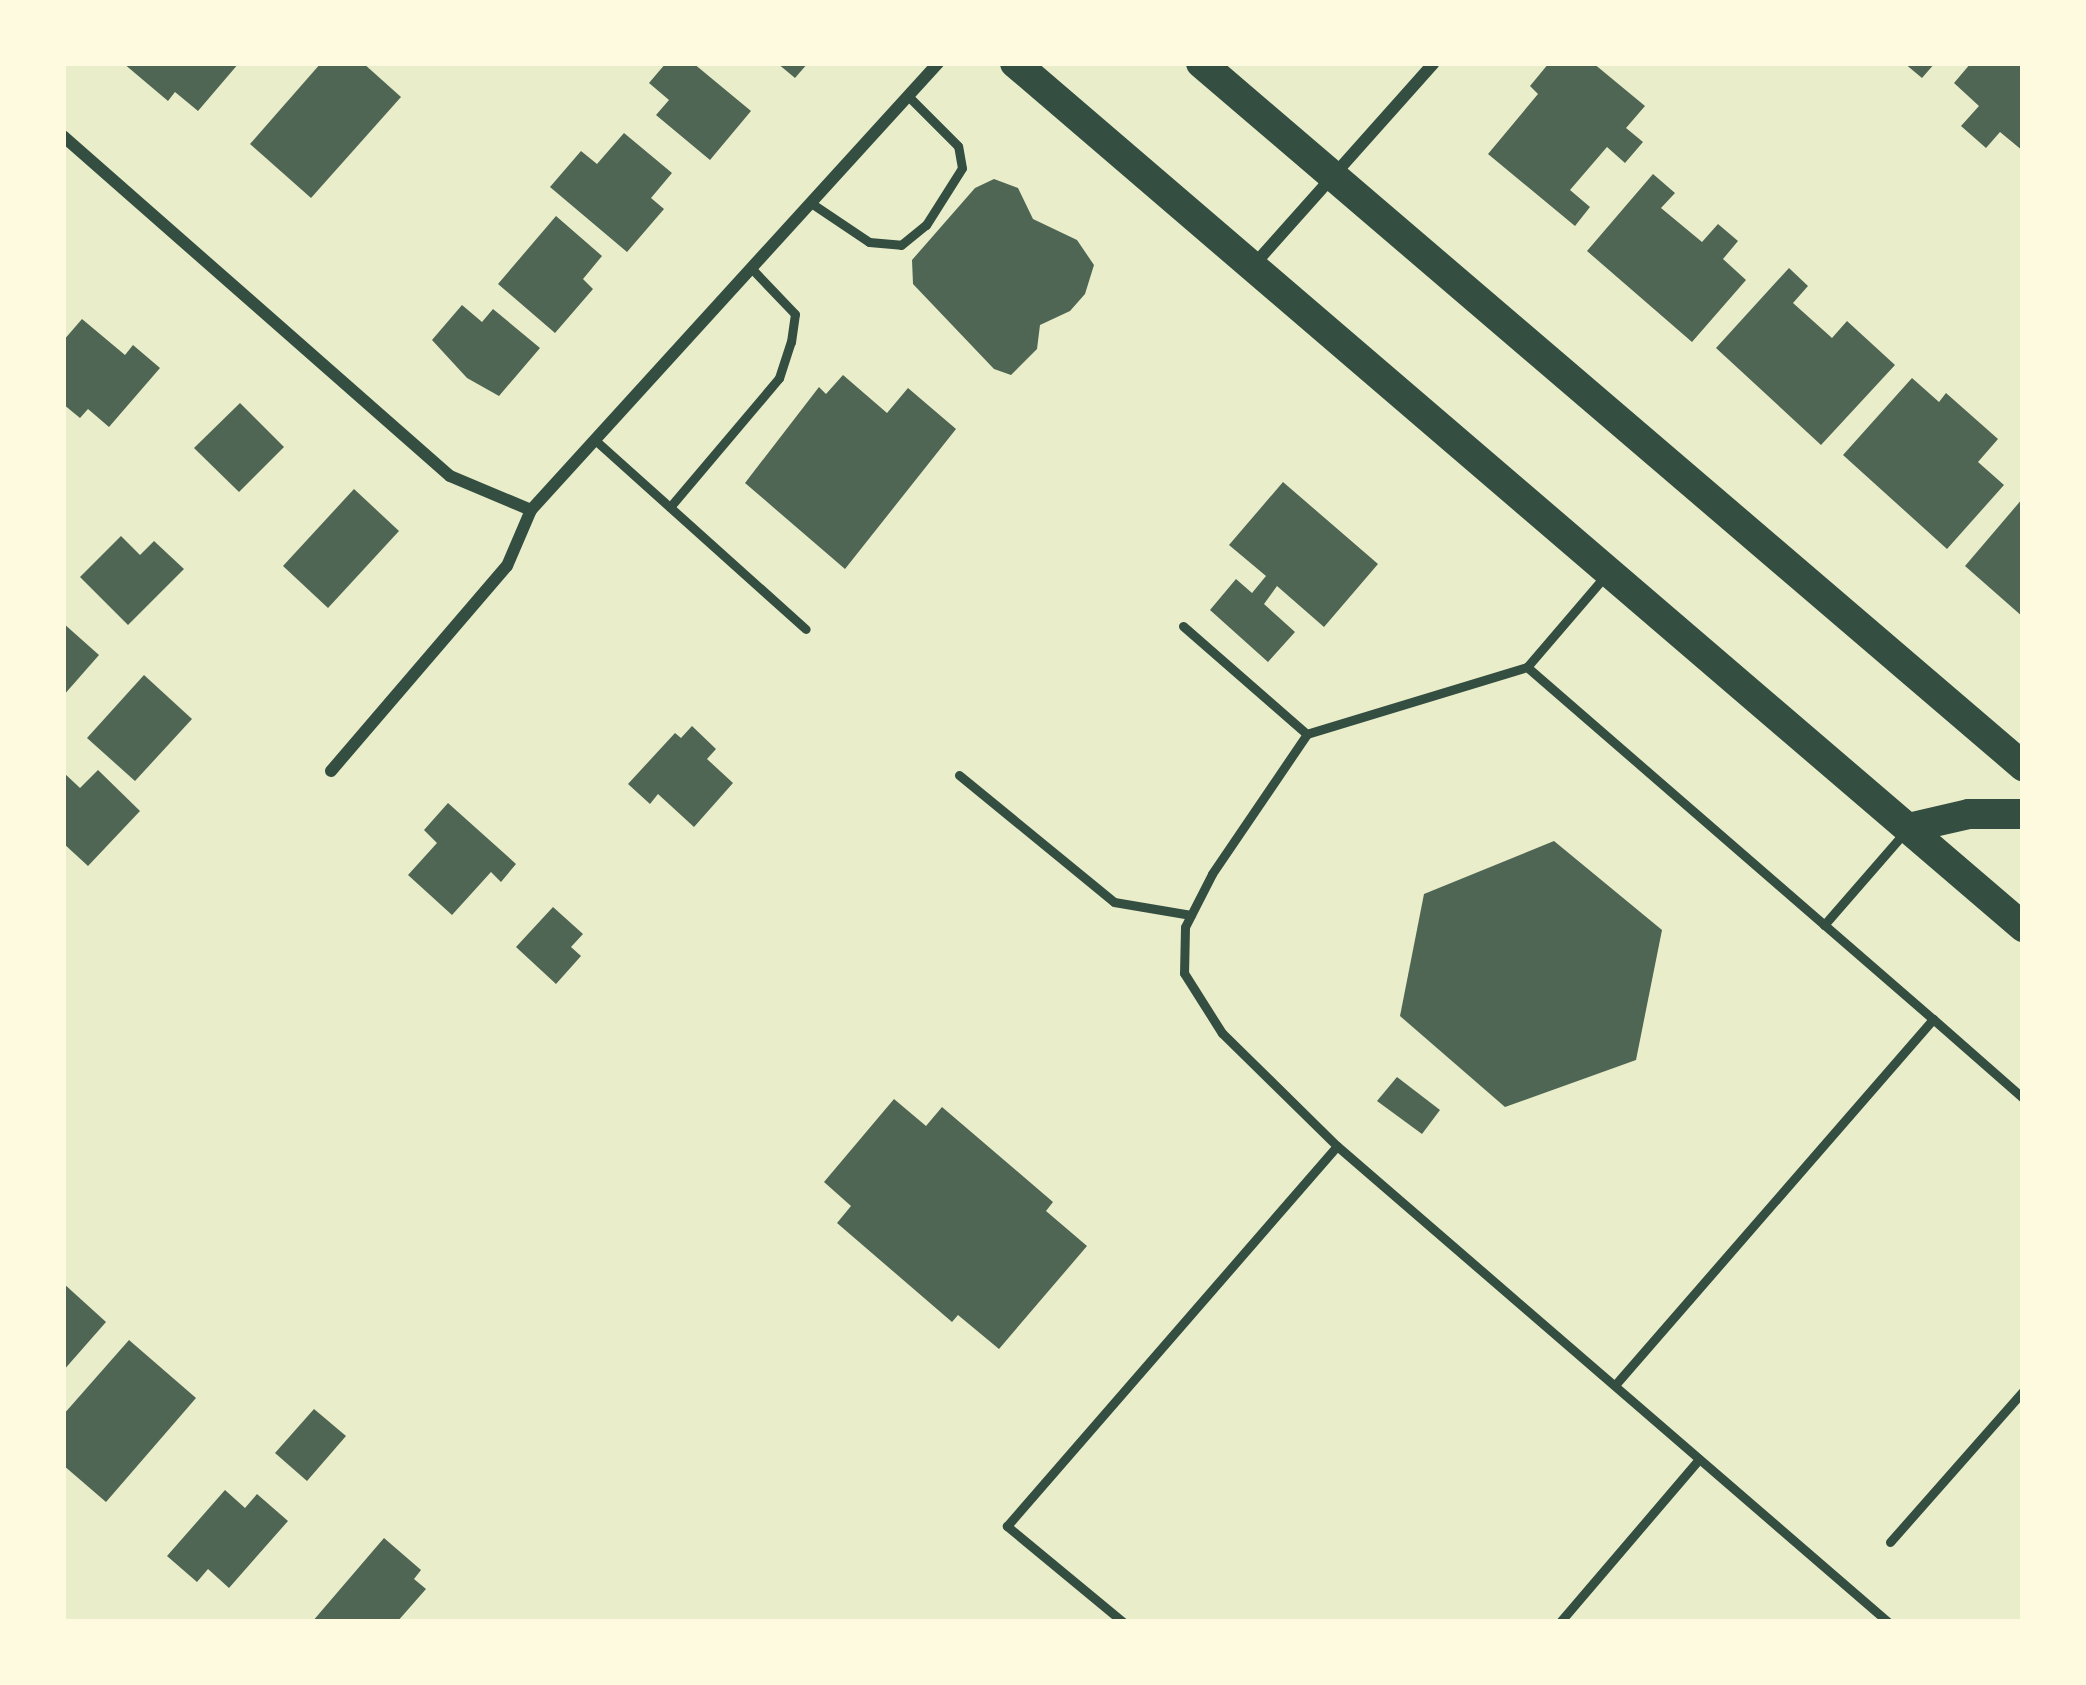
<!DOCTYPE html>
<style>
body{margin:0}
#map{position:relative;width:2086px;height:1685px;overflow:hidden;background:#e9edc9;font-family:"Space Grotesk",sans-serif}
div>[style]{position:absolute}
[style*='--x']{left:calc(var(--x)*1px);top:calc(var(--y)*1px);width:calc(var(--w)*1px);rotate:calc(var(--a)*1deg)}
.building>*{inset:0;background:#4f6655}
.service>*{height:9px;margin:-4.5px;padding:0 4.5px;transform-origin:4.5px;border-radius:4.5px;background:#344e41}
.minor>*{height:12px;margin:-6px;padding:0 6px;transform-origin:6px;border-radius:6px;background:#344e41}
.primary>*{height:30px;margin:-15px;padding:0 15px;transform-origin:15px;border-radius:15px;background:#344e41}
span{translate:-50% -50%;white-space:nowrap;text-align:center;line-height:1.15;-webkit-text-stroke:10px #fefae0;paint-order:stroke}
.frame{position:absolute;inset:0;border:66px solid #fefae0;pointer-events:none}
</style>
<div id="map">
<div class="building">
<i style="clip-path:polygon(123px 63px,239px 63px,198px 111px,175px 92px,168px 101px)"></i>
<i style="clip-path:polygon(321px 63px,363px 63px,401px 97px,311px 198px,250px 144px)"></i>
<i style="clip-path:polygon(666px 63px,693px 63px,751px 111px,710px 160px,656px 115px,669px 100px,649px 83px)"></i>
<i style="clip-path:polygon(777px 63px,808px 63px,795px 78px)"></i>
<i style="clip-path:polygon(1549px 63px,1593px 63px,1645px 106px,1626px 128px,1643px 142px,1625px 163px,1607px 147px,1570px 190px,1590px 207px,1575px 226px,1488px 154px,1538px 94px,1530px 86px)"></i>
<i style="clip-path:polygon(1904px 63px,1935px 63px,1922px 78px)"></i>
<i style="clip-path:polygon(1971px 63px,2023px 63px,2023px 151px,2000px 132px,1986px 148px,1961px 126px,1979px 106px,1954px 83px)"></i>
<i style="clip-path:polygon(624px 133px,672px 173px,651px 198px,664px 209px,627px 252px,550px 187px,581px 151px,597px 164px)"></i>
<i style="clip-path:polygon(1653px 174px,1675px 193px,1661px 208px,1702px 242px,1718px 224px,1738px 241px,1723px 259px,1746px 280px,1692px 342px,1587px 251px)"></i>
<i style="clip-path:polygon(994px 179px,1018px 188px,1033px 219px,1077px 240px,1094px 265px,1085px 294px,1070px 311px,1040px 325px,1037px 349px,1011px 375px,994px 369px,913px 284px,912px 260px,975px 188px)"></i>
<i style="clip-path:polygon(556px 216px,602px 256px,583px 279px,593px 289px,555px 333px,498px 284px)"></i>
<i style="clip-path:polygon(1789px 268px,1808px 286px,1793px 303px,1832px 338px,1847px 321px,1895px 365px,1821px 445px,1716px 348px)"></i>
<i style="clip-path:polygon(462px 305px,482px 322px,493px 309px,540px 348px,499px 396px,467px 378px,432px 340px)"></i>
<i style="clip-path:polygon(82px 319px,125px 355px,133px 345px,160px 368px,109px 427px,88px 409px,80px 418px,63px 404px,63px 341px)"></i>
<i style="clip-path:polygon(843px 375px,887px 413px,908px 388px,956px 429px,845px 569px,745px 483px,819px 387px,826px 394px)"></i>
<i style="clip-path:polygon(1912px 378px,1939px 402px,1946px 393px,1998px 439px,1978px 462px,2004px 485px,1947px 549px,1843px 455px)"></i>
<i style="clip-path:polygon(240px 403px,284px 447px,239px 492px,194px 448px)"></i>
<i style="clip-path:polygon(1283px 482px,1378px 564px,1324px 627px,1277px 586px,1264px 604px,1295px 632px,1268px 662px,1210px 610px,1236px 579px,1252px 593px,1266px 576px,1229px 545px)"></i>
<i style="clip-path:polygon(354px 489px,399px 531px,328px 608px,283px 566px)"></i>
<i style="clip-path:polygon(2023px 498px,2023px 617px,1965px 566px)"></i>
<i style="clip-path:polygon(121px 536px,140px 555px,154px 541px,184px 569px,128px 625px,80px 577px)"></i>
<i style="clip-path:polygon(63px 623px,99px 655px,63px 696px)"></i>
<i style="clip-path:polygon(144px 675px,192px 719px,135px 781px,87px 738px)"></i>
<i style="clip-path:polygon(692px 726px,716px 749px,707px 759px,733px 783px,694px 827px,658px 794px,650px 804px,628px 784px,675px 733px,681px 738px)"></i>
<i style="clip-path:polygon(98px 770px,140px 811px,88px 866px,63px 843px,63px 772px,80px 788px)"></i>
<i style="clip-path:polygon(448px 803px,516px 864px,501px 882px,491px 872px,452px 915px,408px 875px,437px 843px,424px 830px)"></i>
<i style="clip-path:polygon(1554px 841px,1662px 930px,1636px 1060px,1505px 1107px,1400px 1016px,1424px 894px)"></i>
<i style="clip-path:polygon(553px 907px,583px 934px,571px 947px,581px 956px,556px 984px,516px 947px)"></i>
<i style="clip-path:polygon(1397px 1077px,1440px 1110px,1422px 1134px,1377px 1101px)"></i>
<i style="clip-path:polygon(894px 1099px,926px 1126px,942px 1107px,1053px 1202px,1046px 1211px,1087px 1246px,999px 1349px,958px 1315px,952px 1322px,837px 1223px,851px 1206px,824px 1182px)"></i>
<i style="clip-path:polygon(63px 1283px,106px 1322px,63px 1371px)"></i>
<i style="clip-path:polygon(129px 1340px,196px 1398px,106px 1502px,63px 1465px,63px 1415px)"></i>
<i style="clip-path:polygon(314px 1409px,346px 1436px,307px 1481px,275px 1453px)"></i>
<i style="clip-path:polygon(225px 1490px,245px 1508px,257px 1494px,288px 1521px,229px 1588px,208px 1569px,197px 1582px,167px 1556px)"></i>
<i style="clip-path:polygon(384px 1538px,421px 1570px,414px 1579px,426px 1589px,397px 1622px,312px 1622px)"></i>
</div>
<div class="service">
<i style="--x:811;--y:203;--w:70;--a:33.9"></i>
<i style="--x:869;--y:242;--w:32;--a:5"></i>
<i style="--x:901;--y:245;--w:32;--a:-39"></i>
<i style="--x:926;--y:225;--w:67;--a:-57.7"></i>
<i style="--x:962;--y:168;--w:22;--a:-100"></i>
<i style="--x:958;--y:146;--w:71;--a:-135"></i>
<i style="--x:595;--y:440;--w:283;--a:41.9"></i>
<i style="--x:670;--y:507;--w:169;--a:-49.8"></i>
<i style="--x:779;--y:378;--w:38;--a:-72"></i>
<i style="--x:791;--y:342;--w:28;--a:-82"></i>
<i style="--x:795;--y:314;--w:64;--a:-133.7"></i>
<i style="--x:1605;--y:576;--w:120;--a:130.6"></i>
<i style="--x:1527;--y:667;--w:537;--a:40.93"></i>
<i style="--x:1183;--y:626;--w:164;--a:41.1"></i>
<i style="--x:1527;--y:667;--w:230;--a:163.1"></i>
<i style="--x:1307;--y:734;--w:169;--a:124.2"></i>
<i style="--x:1212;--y:874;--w:59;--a:117"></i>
<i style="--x:1185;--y:927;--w:46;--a:91.2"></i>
<i style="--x:1184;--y:973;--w:71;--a:57.7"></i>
<i style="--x:1222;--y:1033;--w:161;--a:44.5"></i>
<i style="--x:1337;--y:1146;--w:728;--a:40.82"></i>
<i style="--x:959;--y:775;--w:200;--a:39.3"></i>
<i style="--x:1114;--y:902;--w:78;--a:9.6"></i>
<i style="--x:1824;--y:925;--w:121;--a:-49"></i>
<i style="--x:1615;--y:1385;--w:485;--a:-49"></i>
<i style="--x:1933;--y:1019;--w:120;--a:41.3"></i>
<i style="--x:1890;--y:1542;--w:201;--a:-48.6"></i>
<i style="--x:1123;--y:1622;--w:151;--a:-140.4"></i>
<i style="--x:1007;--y:1526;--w:503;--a:-49.03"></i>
<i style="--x:1560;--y:1622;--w:214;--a:-49.5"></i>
</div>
<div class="minor">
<i style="--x:63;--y:136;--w:515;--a:41.3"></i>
<i style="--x:450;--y:476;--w:88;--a:22.8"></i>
<i style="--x:1252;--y:267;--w:273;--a:-48.3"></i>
<i style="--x:331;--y:771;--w:270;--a:-49.4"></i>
<i style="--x:507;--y:566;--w:61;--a:-66.8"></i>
<i style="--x:531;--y:510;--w:605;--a:-47.68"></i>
</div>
<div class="primary">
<i style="--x:1015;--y:63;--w:1328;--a:40.6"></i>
<i style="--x:1201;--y:63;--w:1082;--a:40.54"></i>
<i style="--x:1908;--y:828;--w:63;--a:-12.9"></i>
<i style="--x:1969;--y:814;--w:54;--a:0"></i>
</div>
<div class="frame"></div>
</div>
